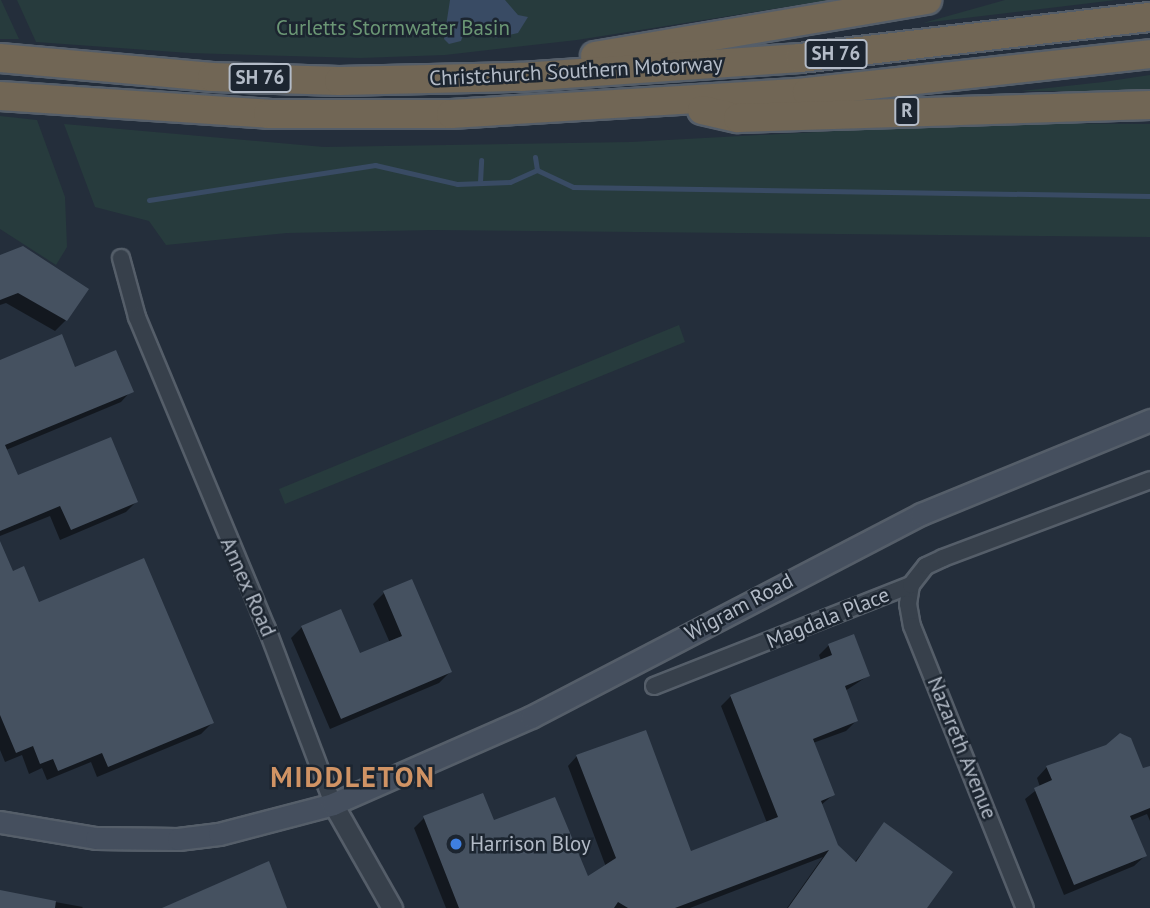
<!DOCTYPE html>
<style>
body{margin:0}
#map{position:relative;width:1150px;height:908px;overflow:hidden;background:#242e3b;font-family:"PT Sans",sans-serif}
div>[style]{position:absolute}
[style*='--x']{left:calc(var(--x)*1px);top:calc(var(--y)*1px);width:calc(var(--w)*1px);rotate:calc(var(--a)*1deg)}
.green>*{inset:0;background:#273b3d}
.water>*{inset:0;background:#394b64}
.shadow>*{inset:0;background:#0007}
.stream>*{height:5px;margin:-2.5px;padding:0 2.5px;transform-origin:2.5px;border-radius:2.5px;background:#394b64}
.building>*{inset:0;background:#455160}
.roads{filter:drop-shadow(2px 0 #555e69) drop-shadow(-2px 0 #555e69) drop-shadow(0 2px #555e69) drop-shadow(0 -2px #555e69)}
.minor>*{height:16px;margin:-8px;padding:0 8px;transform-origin:8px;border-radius:8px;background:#37404b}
.tertiary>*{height:19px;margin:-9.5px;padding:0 9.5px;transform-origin:9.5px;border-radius:9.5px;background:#37404b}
.secondary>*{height:21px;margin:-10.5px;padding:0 10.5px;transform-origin:10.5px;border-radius:10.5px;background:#454f5e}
.motorway>*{height:28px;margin:-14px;padding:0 14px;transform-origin:14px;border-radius:14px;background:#716655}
.dots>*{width:19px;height:19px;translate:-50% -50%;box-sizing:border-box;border:4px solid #1c2530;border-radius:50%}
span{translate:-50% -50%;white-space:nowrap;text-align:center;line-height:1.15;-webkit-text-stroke:5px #1c2530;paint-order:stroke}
.shield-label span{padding:2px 5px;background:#1c2530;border:2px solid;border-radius:5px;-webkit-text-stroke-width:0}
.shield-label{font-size:19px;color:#b3bbc7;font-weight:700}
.park-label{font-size:21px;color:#6b9775}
.street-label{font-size:21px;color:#b3bbc7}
.poi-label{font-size:21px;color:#b3bbc7}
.left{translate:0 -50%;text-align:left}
.district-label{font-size:28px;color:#d09364;font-weight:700;letter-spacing:2px}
</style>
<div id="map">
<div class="green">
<i style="clip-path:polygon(0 0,1px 0,19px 39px,0 39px)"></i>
<i style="clip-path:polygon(17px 0,831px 0,577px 40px,445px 55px,360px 58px,189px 53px,36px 42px)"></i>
<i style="clip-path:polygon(1005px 0,1116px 0,923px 23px)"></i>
<i style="clip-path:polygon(1150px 75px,1150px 91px,1021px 91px,1103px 82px)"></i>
<i style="clip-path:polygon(0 116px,37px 120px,65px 197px,67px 247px,56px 265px,0 229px)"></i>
<i style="clip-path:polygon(984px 123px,1150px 124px,1150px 237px,433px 230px,287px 233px,166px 245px,149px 221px,95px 207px,64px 124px,324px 147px,631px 142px)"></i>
<i style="clip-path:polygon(679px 325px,685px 342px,285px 504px,279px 489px)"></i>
</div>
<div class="water">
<i style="clip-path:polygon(450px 0,505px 0,518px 15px,528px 17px,518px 33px,496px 38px,473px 26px,465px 29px,461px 41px,449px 44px,444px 39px)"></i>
</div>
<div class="shadow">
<i style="clip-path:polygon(0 257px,66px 320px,55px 331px,6px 303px,0 305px)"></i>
<i style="clip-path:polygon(0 362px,74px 369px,131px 391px,121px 402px,6px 450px,17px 477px,136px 502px,126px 512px,60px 540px,50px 516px,0 536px)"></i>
<i style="clip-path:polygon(0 544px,12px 573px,38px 604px,212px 723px,201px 734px,97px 777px,91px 762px,47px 780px,42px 768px,29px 774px,22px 755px,5px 762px,0 750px)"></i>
<i style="clip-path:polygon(384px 593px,450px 672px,439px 683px,330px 729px,291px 638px,302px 627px,360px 656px,390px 643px,373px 604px)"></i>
<i style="clip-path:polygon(829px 645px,868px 676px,845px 691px,856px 721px,846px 731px,813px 743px,833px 795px,821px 805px,837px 846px,854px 863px,884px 825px,925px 908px,787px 908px,823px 857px,690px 908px,446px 908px,414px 828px,424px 818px,493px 822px,587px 879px,606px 867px,568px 766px,577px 756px,690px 854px,767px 823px,721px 706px,731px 696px,821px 661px,819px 655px)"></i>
<i style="clip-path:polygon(1047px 767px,1150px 768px,1150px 821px,1147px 814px,1130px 821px,1145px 856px,1134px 866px,1064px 895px,1025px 799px,1040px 787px,1037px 778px)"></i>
<i style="clip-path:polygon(0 892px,83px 907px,82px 908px,0 908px)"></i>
</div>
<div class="stream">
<i style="--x:535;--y:157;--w:13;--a:81"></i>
<i style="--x:537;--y:170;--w:40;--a:25"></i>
<i style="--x:573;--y:187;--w:577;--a:0.89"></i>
<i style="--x:480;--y:182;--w:22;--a:-87"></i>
<i style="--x:149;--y:200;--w:229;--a:-8.8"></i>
<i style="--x:375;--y:165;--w:84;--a:13"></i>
<i style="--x:457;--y:184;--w:53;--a:-2.2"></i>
<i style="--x:510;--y:182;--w:30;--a:-24"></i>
</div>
<div class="building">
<i style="clip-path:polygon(23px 246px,89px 289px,67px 321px,18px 293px,0 300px,0 255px)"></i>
<i style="clip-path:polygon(62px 334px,75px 367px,116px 350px,134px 392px,5px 445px,18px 475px,111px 437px,138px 502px,71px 530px,60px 506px,0 531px,0 360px)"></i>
<i style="clip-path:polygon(0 541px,13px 571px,24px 566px,39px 602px,144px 558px,214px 723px,108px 767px,102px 753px,58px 771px,53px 759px,40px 764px,33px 746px,16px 753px,0 715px)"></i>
<i style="clip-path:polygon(412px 579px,452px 672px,341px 719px,301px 626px,341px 609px,360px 653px,402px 636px,383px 591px)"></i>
<i style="clip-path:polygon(854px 634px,870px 676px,845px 686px,858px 721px,813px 739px,835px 795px,821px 801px,838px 845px,856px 862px,884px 822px,953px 872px,927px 908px,788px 908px,829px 850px,675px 908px,628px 908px,618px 902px,614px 908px,459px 908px,423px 816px,483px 793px,494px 820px,555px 797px,588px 876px,616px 858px,576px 755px,646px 730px,691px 851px,778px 817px,730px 695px,832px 655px,828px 644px)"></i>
<i style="clip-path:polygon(1120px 733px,1131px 738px,1143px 768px,1150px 766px,1150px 808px,1130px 816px,1147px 856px,1074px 885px,1034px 788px,1052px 780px,1046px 766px,1106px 745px)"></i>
<i style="clip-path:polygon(269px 861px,287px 908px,162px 908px)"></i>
<i style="clip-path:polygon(0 890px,56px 901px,55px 908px,0 908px)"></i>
</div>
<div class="roads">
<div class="minor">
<i style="--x:121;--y:258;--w:61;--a:74.8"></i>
<i style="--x:137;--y:317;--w:338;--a:67.4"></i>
<i style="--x:267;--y:629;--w:187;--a:69.3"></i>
<i style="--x:911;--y:585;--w:19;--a:99"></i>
<i style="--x:908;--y:604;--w:22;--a:80"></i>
<i style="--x:912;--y:626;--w:304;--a:68.2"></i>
<i style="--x:654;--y:686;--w:276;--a:-21.5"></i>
<i style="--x:911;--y:585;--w:24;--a:-52"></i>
<i style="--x:926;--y:566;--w:19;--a:-25"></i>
<i style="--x:943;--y:558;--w:221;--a:-20.6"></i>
</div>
<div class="tertiary">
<i style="--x:333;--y:804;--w:120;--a:60.4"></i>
</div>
<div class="secondary">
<i style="--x:0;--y:822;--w:97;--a:9.5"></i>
<i style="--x:96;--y:838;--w:82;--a:0.7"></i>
<i style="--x:178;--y:839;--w:41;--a:-7"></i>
<i style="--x:219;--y:834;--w:118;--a:-14.7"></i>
<i style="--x:333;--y:804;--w:216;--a:-23.7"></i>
<i style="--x:531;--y:717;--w:440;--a:-27.5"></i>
<i style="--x:921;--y:514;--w:248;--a:-22.3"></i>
</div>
<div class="motorway">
<i style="--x:595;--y:56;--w:337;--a:-9.6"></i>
<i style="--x:0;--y:58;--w:213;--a:5.1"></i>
<i style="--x:212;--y:77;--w:127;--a:1.8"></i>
<i style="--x:339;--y:81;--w:182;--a:-1.3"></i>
<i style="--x:521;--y:77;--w:280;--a:-3.9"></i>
<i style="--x:800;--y:58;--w:352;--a:-6.7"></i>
<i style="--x:0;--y:96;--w:269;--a:3.8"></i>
<i style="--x:268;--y:114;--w:183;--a:0"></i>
<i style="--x:451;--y:114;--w:357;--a:-3.5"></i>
<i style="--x:807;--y:92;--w:345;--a:-6.3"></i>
<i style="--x:702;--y:110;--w:37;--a:13"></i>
<i style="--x:738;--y:118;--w:412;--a:-1.8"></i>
</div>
</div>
<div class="dots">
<i style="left:456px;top:844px;background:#3f7fe0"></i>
</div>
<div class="shield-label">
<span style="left:836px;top:54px">SH 76</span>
<span style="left:260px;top:78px">SH 76</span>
<span style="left:907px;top:111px">R</span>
</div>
<div class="park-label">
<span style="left:393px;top:28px">Curletts Stormwater Basin</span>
</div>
<div class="street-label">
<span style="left:576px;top:71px;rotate:-3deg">Christchurch Southern Motorway</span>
<span style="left:248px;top:587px;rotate:66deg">Annex Road</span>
<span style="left:739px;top:607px;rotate:-28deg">Wigram Road</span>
<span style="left:828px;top:618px;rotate:-22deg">Magdala Place</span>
<span style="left:962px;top:748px;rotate:68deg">Nazareth Avenue</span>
</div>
<div class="poi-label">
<span class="left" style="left:470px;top:844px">Harrison Bloy</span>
</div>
<div class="district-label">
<span style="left:353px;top:777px">MIDDLETON</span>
</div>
</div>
